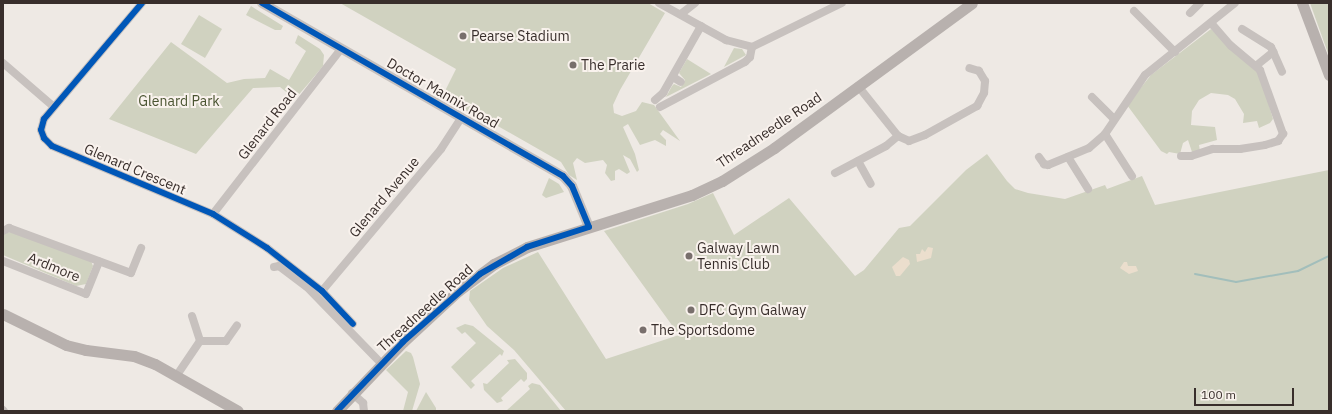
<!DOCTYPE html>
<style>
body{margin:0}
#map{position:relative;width:1332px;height:414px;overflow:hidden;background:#eee9e4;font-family:"IBM Plex Sans",sans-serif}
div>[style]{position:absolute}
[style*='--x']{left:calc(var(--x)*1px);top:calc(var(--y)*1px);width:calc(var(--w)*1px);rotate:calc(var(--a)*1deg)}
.green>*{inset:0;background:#d0d2c0}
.sand>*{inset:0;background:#ebdecd}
.stream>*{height:2px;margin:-1px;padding:0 1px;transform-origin:1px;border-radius:1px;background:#a2bebb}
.minor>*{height:8px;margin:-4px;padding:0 4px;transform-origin:4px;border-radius:4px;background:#c7c1be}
.tertiary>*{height:10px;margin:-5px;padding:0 5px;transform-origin:5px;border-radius:5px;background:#c7c1be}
.secondary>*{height:11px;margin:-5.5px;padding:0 5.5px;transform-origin:5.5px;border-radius:5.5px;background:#b8b1ae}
.cycleway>*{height:6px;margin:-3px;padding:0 3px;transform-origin:3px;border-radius:3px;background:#0057b8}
.dots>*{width:11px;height:11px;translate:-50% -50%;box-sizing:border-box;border:2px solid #f9f2ed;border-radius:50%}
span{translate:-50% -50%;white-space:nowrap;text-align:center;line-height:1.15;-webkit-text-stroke:4px #f9f2ed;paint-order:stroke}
.poi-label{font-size:14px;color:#382e2b}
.left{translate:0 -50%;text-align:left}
.street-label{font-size:14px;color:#382e2b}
.park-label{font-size:14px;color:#4a5431}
.frame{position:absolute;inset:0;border:4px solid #382e2b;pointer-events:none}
.scale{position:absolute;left:1194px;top:388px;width:100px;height:18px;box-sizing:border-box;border:2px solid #382e2b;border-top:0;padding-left:5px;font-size:12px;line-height:14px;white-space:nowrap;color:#382e2b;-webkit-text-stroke:3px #f9f2ed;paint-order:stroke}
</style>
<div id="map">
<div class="green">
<i style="clip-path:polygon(340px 3px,648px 3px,665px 13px,620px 90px,613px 105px,614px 113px,622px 116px,636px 111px,642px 102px,654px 105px,680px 141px,663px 130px,660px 134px,666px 140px,666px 146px,655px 140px,640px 145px,628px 124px,623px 127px,635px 154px,639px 170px,637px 172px,630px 159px,623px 155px,630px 172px,627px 174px,619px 169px,615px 171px,615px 180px,611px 181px,605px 173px,607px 165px,603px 160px,585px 163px,577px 158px,573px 163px,577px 180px,569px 175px,561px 162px,489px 121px,486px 117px,487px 114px,485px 113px,481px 119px,442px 97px,456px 69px)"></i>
<i style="clip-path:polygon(1310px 3px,1329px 3px,1329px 56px)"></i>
<i style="clip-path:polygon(251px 6px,283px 26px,281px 30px,275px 30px,246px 15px)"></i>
<i style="clip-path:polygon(199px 15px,222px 29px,205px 58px,181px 44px)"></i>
<i style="clip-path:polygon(1211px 29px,1260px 75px,1273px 119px,1270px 123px,1259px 128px,1257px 121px,1243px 123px,1244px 114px,1235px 99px,1228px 95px,1211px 93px,1199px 100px,1192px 111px,1191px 125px,1215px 127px,1217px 140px,1199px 145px,1200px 151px,1192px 152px,1188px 140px,1183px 143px,1180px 154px,1169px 152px,1167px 154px,1161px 151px,1127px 105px,1151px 75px)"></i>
<i style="clip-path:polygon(298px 35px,320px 49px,324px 55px,323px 66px,308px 84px,295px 99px,280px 87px,253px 88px,196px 154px,109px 119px,171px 42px,227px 83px,244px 79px,265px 78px,270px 69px,289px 80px,306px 51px,295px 43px)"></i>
<i style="clip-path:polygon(734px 48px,742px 49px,746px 55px,724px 67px)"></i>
<i style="clip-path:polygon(687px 59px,711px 74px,666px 97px,672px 86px,674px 84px,681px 87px,685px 80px,679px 73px)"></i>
<i style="clip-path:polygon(987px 154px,1007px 181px,1015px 189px,1028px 193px,1065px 199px,1105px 185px,1107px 189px,1142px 176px,1155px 205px,1329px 170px,1329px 411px,566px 411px,514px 350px,487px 326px,469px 300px,470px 291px,503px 268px,538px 252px,606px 359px,679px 335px,604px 231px,688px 204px,713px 193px,734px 235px,789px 198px,855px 276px,864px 270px,899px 228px,910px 226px,966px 170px)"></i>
<i style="clip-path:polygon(549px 178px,559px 184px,564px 192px,546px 198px,542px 195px)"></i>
<i style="clip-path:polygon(11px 232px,91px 261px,93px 266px,86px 284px,76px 286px,3px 255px,3px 234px)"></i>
<i style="clip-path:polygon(465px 324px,473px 326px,504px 351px,502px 356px,500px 354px,471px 381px,475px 385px,471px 389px,451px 367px,476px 343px,465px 332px,462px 334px,456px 328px)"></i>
<i style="clip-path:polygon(406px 351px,411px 353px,413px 357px,420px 384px,412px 411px,403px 411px,408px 392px,386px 370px)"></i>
<i style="clip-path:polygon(515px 359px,527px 373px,527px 379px,524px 382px,521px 379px,501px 398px,503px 401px,497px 403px,484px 390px,483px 383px,487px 384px,509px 363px,507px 360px)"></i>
<i style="clip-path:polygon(532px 383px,540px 385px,561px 411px,506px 411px,530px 389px,528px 386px)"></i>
<i style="clip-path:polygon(426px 392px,436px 408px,436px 411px,416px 411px)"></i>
</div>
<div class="sand">
<i style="clip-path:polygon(928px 247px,933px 248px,931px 258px,917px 262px,916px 254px,920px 254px,922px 249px,925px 252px)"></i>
<i style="clip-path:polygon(903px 257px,909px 260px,910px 264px,900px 276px,896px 276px,892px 267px)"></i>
<i style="clip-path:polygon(1124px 262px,1127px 262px,1128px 266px,1136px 266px,1138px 271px,1129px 274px,1120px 268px)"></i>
</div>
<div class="stream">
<i style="--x:1195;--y:274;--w:42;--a:11"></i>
<i style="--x:1236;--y:282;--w:63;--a:-10.1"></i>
<i style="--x:1298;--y:271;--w:34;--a:-26"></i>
</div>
<div class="minor">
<i style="--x:142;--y:3;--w:152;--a:130.2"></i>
<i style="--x:44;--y:119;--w:11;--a:105"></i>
<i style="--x:41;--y:130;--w:9;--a:69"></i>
<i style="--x:44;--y:138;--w:11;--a:45"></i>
<i style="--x:52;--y:146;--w:175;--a:22.9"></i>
<i style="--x:213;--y:214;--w:64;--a:32.2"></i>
<i style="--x:267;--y:248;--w:70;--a:38"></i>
<i style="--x:322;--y:291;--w:45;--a:46.8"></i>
<i style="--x:659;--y:3;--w:77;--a:28.9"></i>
<i style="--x:726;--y:40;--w:27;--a:15"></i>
<i style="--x:752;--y:47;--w:100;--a:-26.1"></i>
<i style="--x:1134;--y:11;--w:58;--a:45"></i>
<i style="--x:1190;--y:13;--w:14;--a:-45"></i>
<i style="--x:681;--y:14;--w:18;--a:-38"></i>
<i style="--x:1242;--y:29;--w:34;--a:32"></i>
<i style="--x:1271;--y:47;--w:27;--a:66"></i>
<i style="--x:3;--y:63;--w:67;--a:40.8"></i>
<i style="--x:1257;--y:65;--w:21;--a:-39"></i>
<i style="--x:673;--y:77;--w:9;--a:32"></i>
<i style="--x:858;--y:86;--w:64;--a:51.3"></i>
<i style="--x:898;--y:136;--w:12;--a:24"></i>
<i style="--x:909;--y:141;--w:17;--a:-21"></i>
<i style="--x:925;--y:135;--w:60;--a:-29.1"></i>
<i style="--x:977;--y:106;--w:15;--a:-62"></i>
<i style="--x:984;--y:93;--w:12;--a:-85"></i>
<i style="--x:985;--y:81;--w:12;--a:-121"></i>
<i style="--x:979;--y:71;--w:10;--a:-163"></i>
<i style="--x:1092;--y:97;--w:31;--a:45"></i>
<i style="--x:655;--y:100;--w:11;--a:-41"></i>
<i style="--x:663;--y:93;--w:77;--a:-60.4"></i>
<i style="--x:660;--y:107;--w:96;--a:-27.9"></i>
<i style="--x:745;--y:62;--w:7;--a:-45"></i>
<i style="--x:750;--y:57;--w:10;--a:-79"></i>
<i style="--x:1105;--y:134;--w:50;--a:57.3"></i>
<i style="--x:1181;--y:156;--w:10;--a:0"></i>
<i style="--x:1191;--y:156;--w:23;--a:-18"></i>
<i style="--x:1213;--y:149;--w:27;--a:0"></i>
<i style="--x:1240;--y:149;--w:25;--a:-9"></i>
<i style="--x:1265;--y:145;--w:14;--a:-17"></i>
<i style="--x:1278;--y:141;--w:9;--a:-54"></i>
<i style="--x:1283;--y:134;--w:68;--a:-109.8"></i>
<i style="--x:1260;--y:70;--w:38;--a:-140"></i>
<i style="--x:1231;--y:46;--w:30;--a:-131"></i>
<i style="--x:1039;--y:157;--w:9;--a:54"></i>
<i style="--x:1044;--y:164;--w:4;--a:14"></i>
<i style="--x:1048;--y:165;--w:44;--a:-22.5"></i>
<i style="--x:1089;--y:148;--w:21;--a:-41"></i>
<i style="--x:1105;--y:134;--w:71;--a:-55.9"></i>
<i style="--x:1145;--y:75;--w:115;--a:-38.7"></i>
<i style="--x:1068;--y:157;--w:38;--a:58"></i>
<i style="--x:858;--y:161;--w:26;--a:61"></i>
<i style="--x:835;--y:173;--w:58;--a:-27.9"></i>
<i style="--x:886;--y:146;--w:16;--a:-40"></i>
<i style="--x:213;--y:214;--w:209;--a:-52.2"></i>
<i style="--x:3;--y:231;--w:7;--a:-27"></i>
<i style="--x:9;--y:228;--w:130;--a:20.2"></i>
<i style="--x:131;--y:273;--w:27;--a:-68"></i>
<i style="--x:3;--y:261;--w:89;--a:21.7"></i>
<i style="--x:86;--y:294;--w:35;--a:-68"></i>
<i style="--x:274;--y:267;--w:5;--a:-11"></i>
<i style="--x:279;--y:266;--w:34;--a:37"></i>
<i style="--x:306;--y:286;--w:107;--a:45.8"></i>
<i style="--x:322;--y:291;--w:185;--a:-50"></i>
<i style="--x:441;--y:149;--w:38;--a:-57"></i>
<i style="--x:192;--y:316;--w:26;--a:72"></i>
<i style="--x:177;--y:375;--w:41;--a:-55.9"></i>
<i style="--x:200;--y:341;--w:26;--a:0"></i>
<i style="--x:226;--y:341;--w:19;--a:-55"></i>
<i style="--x:352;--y:393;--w:15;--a:42"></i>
<i style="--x:363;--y:403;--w:8;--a:83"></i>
<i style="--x:3;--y:410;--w:1;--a:45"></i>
</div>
<div class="tertiary">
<i style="--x:262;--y:3;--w:347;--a:29.9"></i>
<i style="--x:563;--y:176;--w:13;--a:48"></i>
<i style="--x:572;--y:186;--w:44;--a:67.5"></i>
</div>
<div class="secondary">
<i style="--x:1302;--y:3;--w:77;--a:69.4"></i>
<i style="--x:3;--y:314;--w:70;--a:26.2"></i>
<i style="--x:66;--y:345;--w:21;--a:14"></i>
<i style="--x:86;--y:350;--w:48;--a:7.1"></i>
<i style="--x:134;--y:356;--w:22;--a:21"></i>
<i style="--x:155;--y:364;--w:95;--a:29.5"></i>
<i style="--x:337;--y:411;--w:95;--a:-46.3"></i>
<i style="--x:403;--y:342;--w:75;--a:-42.8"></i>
<i style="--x:458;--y:291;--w:45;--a:-36.9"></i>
<i style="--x:494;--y:264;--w:37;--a:-27"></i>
<i style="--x:527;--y:247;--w:173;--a:-17.5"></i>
<i style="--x:692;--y:195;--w:33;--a:-25"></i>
<i style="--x:722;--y:181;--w:62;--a:-32.4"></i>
<i style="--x:774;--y:148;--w:245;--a:-36.2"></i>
</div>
<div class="cycleway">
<i style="--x:142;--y:3;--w:152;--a:130.2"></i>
<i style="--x:44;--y:119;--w:11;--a:105"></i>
<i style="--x:41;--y:130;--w:9;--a:69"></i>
<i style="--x:44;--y:138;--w:11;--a:45"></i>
<i style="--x:52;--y:146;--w:175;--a:22.9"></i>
<i style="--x:213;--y:214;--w:64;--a:32.2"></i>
<i style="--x:267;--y:248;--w:70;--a:38"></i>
<i style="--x:322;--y:291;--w:45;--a:46.8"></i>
<i style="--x:262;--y:3;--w:347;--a:29.9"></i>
<i style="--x:563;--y:176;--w:13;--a:48"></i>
<i style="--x:572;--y:186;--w:44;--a:67.5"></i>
<i style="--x:589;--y:227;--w:65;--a:162.1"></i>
<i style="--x:527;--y:247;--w:54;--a:150.1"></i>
<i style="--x:480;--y:274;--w:103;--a:138.6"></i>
<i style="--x:403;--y:342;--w:95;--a:133.7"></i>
</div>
<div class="dots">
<i style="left:463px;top:36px;background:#786f6c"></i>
<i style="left:573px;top:65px;background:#786f6c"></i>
<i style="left:689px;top:256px;background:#786f6c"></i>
<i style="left:691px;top:310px;background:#786f6c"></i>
<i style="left:643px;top:330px;background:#786f6c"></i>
</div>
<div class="poi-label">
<span class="left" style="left:471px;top:36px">Pearse Stadium</span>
<span class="left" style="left:581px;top:65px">The Prarie</span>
<span class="left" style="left:697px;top:256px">Galway Lawn<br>Tennis Club</span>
<span class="left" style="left:699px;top:310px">DFC Gym Galway</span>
<span class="left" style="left:651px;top:330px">The Sportsdome</span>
</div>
<div class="street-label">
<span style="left:443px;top:93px;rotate:30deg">Doctor Mannix Road</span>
<span style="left:267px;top:124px;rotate:-52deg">Glenard Road</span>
<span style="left:769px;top:130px;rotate:-34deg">Threadneedle Road</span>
<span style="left:135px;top:169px;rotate:23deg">Glenard Crescent</span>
<span style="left:384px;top:197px;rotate:-50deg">Glenard Avenue</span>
<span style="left:54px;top:267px;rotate:22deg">Ardmore</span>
<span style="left:425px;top:308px;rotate:-42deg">Threadneedle Road</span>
</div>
<div class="park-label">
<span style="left:179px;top:101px">Glenard Park</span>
</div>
<div class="frame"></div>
<div class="scale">100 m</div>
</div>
